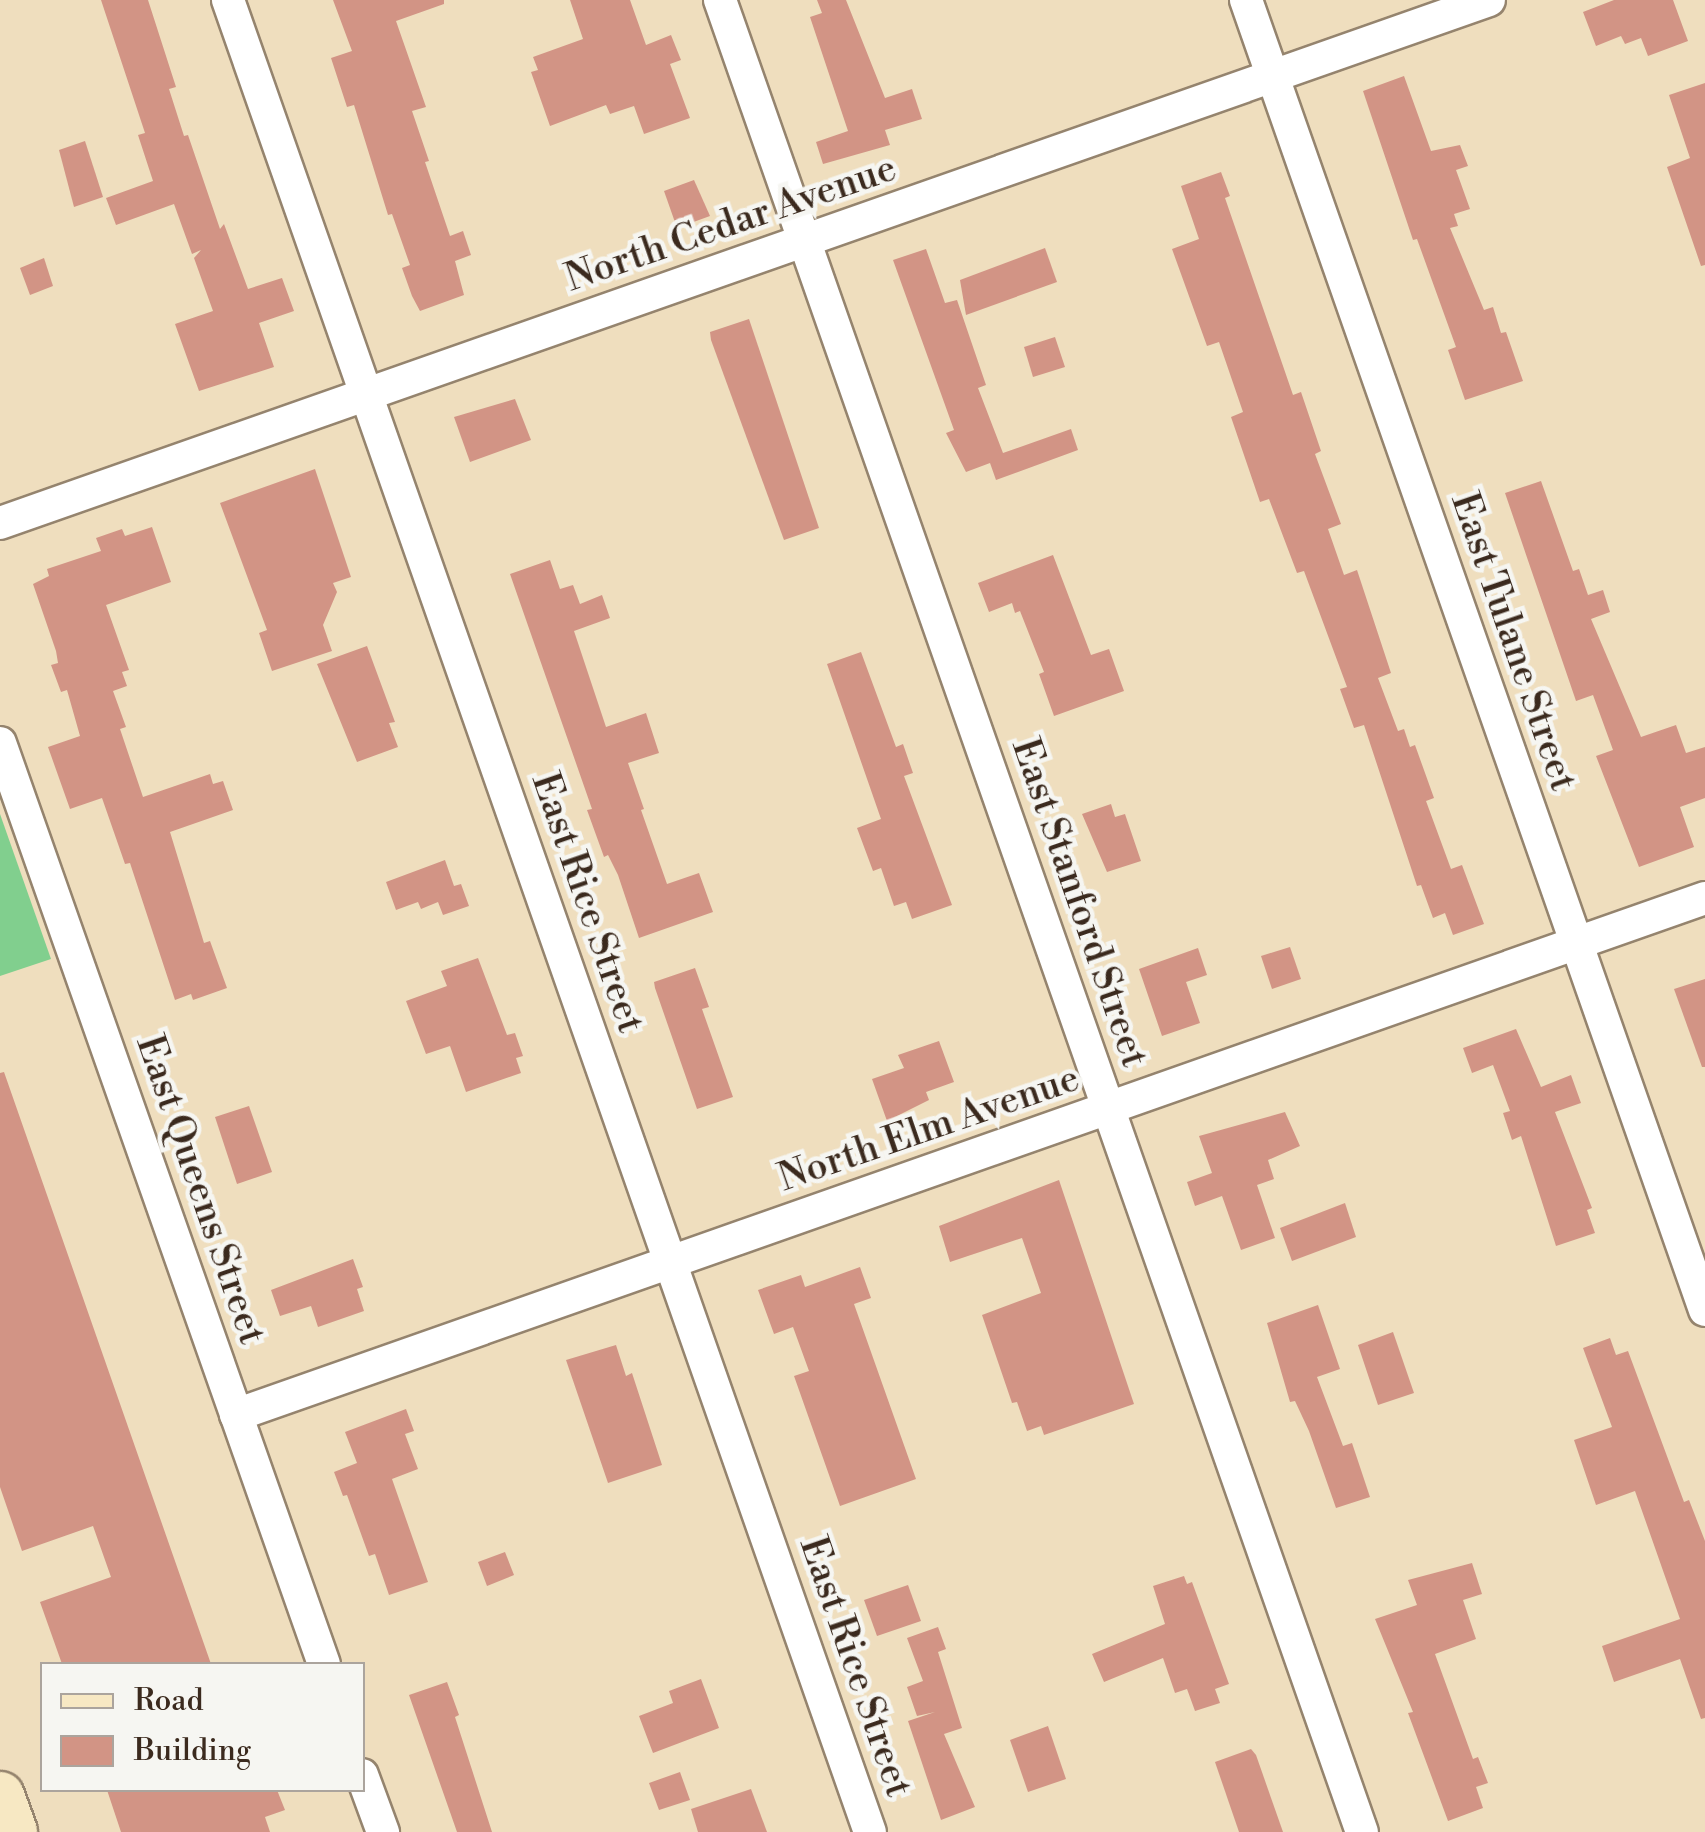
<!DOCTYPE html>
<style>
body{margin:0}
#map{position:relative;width:1705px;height:1832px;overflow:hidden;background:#efdebe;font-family:"Libre Bodoni",serif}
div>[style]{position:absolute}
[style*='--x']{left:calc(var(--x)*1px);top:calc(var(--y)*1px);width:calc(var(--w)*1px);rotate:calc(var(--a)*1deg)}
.green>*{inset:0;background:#81cf8e}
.building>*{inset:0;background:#d29485}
.roads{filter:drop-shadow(2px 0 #95846e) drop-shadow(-2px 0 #95846e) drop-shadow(0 2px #95846e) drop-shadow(0 -2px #95846e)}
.minor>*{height:32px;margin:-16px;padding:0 16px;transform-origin:16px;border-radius:16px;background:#fff}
.secondary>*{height:48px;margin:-24px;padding:0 24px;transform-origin:24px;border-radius:24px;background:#f7e8c3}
span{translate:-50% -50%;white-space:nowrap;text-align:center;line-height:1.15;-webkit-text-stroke:9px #f6f6f2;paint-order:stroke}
.street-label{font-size:38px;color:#3b2a1e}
.legend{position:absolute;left:40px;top:1662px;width:325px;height:130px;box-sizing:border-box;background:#f6f6f2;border:2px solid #aba49d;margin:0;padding:12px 18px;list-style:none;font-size:30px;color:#3b2a1e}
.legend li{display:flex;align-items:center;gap:20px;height:50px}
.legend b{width:50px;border:2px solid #aba49d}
</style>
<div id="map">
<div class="green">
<i style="clip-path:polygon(0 814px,51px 959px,0 976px)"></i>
</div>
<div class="building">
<i style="clip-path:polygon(101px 0,148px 0,176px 87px,169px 89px,184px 136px,188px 135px,220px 229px,224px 224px,248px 289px,282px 278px,294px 311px,259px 323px,274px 367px,199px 391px,175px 324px,213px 311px,194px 258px,201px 250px,192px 254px,174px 204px,116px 225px,106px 198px,153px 181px,138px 135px,145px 133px)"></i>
<i style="clip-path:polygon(333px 0,444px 0,444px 4px,396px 21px,426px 107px,412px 111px,429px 161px,425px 162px,450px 236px,463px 231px,471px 255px,455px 261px,464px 295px,420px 311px,412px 296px,402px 268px,410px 265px,392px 214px,388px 215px,354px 105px,347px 107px,331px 58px,352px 51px)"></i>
<i style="clip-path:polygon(570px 0,630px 0,646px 45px,671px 35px,681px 60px,670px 64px,690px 118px,644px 134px,634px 106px,610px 114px,606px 105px,550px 126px,531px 72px,538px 70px,533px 57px,583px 39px)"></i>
<i style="clip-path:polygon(817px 0,846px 0,885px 98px,912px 89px,922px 119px,885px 130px,890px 145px,823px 164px,816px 142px,848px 131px,810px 17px,822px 13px)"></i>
<i style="clip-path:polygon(1614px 0,1673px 0,1688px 41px,1648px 56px,1641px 38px,1625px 44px,1621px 36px,1596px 46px,1583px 12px)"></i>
<i style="clip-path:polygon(1404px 76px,1431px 151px,1460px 145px,1468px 166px,1456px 170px,1470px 209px,1454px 214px,1458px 226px,1450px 228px,1484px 310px,1493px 307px,1501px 333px,1506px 332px,1523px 381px,1465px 400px,1448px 350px,1456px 347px,1417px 239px,1413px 240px,1363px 91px)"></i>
<i style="clip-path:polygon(1705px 83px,1705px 265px,1701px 266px,1667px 167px,1690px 158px,1669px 95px)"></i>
<i style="clip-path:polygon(85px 141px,103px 197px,74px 207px,59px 150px)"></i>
<i style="clip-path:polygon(1221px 172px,1230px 196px,1225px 198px,1293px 395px,1301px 392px,1321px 451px,1315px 454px,1341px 524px,1328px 529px,1344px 575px,1357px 570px,1391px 673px,1378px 678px,1398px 731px,1404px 729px,1410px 747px,1415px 745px,1434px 798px,1426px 801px,1451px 869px,1462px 865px,1484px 924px,1453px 935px,1445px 913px,1433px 918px,1421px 885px,1417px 886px,1364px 725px,1354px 728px,1340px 689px,1347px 687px,1304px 571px,1297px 573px,1269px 499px,1260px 502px,1231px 417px,1243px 412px,1219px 342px,1207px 346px,1172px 249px,1199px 239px,1181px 186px)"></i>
<i style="clip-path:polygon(694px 180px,710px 216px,677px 228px,664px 191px)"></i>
<i style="clip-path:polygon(1045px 248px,1057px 282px,966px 315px,960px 280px)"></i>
<i style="clip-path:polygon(926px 249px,945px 303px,957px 300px,986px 385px,978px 388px,1003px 453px,1071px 429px,1078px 450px,996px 480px,990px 463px,966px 472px,946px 433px,954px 430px,893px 260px)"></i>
<i style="clip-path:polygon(44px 258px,53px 286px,30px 295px,20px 268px)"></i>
<i style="clip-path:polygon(749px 319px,819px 528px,784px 540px,711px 340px,710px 332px)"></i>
<i style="clip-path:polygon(1055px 337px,1065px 367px,1033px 377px,1024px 347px)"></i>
<i style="clip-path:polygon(515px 399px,531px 440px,470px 462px,454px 417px)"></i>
<i style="clip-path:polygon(315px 469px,351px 577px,333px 583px,337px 592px,323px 625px,332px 651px,272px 671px,259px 633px,267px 630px,220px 503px)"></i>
<i style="clip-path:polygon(1541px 481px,1573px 571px,1579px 569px,1588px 595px,1603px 590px,1610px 612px,1591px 619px,1641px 737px,1676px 725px,1686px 753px,1705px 747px,1705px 798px,1680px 807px,1694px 847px,1639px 867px,1596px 756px,1613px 750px,1593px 695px,1576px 701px,1505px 493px)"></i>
<i style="clip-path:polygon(152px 527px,171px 582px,106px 605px,129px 670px,122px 672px,127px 686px,113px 691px,126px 727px,120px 729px,143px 797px,210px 774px,213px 784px,223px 781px,233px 810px,170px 832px,204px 943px,210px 941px,227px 988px,193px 1000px,191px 994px,175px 1000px,130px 863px,125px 864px,102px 798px,70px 809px,48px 747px,80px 736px,67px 690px,61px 692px,51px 665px,58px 663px,56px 651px,33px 584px,49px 576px,47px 569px,101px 551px,96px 538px,122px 529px,125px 536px)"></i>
<i style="clip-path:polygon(1053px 555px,1091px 655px,1109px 649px,1124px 691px,1054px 716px,1039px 674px,1044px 672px,1020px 611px,1015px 613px,1012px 603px,989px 612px,978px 583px)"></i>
<i style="clip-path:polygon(550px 560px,560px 589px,573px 585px,580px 604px,602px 595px,610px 618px,574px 631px,606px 727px,646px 713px,659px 753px,628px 763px,644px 809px,641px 810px,667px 884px,699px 873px,713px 912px,639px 938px,618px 875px,608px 855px,604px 857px,587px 810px,592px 809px,510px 574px)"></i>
<i style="clip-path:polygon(367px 646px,395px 722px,389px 723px,398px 747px,357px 762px,317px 664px)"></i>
<i style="clip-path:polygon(861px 652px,896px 747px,903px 744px,913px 773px,904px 776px,952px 905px,912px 919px,906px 902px,894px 906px,881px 868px,873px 871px,857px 828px,881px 819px,827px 664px)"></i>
<i style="clip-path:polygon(1111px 804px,1115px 817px,1125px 814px,1141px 861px,1107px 872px,1082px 814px)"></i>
<i style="clip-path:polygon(445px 860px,454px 886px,461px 884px,469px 906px,443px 915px,438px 902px,421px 909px,418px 902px,396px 910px,386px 882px)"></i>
<i style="clip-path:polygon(1290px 947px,1301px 979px,1272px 989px,1261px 956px)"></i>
<i style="clip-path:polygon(1198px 948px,1207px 975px,1186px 982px,1200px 1023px,1162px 1036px,1139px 969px)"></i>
<i style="clip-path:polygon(478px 958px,507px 1035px,515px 1033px,523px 1056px,516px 1058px,521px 1073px,466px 1092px,450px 1046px,426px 1054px,406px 1001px,447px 986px,441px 971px)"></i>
<i style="clip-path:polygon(695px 968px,709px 1007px,702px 1009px,733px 1097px,697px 1109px,655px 988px,654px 982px)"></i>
<i style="clip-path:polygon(1705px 979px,1705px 1067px,1702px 1067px,1674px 989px)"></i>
<i style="clip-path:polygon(1516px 1029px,1541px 1087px,1571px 1075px,1581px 1103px,1555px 1112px,1592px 1208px,1587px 1210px,1595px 1233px,1556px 1246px,1521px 1136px,1512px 1140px,1503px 1113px,1510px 1111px,1493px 1065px,1472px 1073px,1463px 1048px)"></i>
<i style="clip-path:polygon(939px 1041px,954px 1082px,926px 1092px,929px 1100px,887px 1121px,872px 1079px,904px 1068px,898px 1055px)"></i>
<i style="clip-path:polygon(4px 1072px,211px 1664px,62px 1664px,40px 1602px,111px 1577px,93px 1526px,22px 1551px,0 1487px,0 1073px)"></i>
<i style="clip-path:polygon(249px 1106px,272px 1172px,237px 1184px,215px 1117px)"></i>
<i style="clip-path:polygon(1285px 1112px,1300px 1146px,1268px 1160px,1274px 1179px,1257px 1185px,1275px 1238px,1241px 1250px,1222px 1196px,1195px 1206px,1187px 1182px,1212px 1173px,1199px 1136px)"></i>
<i style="clip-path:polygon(1059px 1180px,1134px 1404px,1044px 1435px,1041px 1426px,1027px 1431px,1017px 1402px,1012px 1403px,982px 1315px,1041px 1293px,1022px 1238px,950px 1262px,939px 1226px)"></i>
<i style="clip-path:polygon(1345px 1203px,1356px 1237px,1292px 1261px,1280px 1228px)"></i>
<i style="clip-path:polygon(353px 1259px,363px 1287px,357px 1289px,364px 1311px,318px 1327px,311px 1306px,280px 1316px,271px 1290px)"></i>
<i style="clip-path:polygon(860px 1267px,871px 1298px,854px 1304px,916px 1479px,840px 1506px,794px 1376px,809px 1371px,793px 1327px,774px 1334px,758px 1290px,801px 1275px,805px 1287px)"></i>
<i style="clip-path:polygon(1318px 1305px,1340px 1369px,1317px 1377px,1343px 1446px,1352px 1443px,1370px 1497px,1336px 1508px,1309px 1431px,1295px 1401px,1290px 1402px,1267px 1323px)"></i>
<i style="clip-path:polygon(1393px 1332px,1414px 1393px,1378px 1405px,1358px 1345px)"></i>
<i style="clip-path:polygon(1610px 1338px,1616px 1355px,1628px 1351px,1684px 1502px,1689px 1500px,1705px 1541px,1705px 1718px,1701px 1719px,1680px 1659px,1614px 1682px,1602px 1646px,1680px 1619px,1635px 1491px,1596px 1505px,1574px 1440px,1612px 1427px,1583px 1348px)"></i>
<i style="clip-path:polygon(616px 1345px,626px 1376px,632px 1373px,662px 1465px,608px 1483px,566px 1360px)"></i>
<i style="clip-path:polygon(406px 1409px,414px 1431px,405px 1434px,418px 1469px,392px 1479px,428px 1582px,389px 1595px,375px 1554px,369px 1556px,347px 1495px,343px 1496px,334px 1472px,357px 1463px,345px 1432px)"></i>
<i style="clip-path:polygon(505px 1552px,514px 1575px,487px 1586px,478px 1562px)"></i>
<i style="clip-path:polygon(1472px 1563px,1482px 1594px,1463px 1600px,1476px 1639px,1435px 1654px,1473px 1759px,1478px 1757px,1488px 1783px,1476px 1787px,1483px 1808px,1448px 1821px,1408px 1713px,1413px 1712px,1375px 1619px,1417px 1605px,1408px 1580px)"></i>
<i style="clip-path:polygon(1184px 1576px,1187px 1584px,1192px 1582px,1229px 1684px,1215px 1689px,1220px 1703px,1195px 1711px,1187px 1689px,1175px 1693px,1163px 1658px,1104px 1682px,1092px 1654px,1165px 1624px,1153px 1586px)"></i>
<i style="clip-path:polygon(908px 1585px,921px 1621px,877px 1636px,864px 1600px)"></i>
<i style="clip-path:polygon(938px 1627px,946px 1649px,938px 1652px,962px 1728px,944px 1734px,975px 1807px,941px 1820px,908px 1721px,935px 1712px,917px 1716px,907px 1687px,923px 1681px,907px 1638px)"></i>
<i style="clip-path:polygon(701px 1679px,719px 1728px,653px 1753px,639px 1716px,673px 1703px,669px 1691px)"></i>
<i style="clip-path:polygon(447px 1682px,459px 1715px,455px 1717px,492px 1832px,457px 1832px,409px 1695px)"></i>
<i style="clip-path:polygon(1048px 1726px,1066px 1779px,1028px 1792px,1010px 1740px)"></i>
<i style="clip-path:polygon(1251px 1749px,1256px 1755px,1283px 1832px,1239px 1832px,1215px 1762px)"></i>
<i style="clip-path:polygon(680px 1772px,690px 1800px,659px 1810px,649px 1783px)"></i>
<i style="clip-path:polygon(751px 1789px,767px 1832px,698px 1832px,691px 1809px)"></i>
<i style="clip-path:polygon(107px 1790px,277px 1790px,285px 1810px,265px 1817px,270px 1832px,121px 1832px)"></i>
</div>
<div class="roads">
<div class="minor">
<i style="--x:228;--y:0;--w:1941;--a:70.69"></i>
<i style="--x:720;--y:0;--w:1941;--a:70.69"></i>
<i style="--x:1246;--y:0;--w:1388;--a:70.69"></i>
<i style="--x:0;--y:523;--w:1578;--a:-19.35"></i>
<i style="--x:0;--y:743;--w:976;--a:70.62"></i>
<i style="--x:236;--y:1415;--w:1557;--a:-19.39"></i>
<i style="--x:362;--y:1775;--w:61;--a:69.8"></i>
</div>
<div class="secondary">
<i style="--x:0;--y:1796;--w:38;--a:70"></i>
</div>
</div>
<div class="street-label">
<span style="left:731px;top:224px;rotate:-19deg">North Cedar Avenue</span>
<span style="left:1513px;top:642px;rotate:71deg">East Tulane Street</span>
<span style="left:587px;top:903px;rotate:71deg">East Rice Street</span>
<span style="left:1079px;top:903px;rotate:71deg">East Stanford Street</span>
<span style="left:929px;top:1129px;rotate:-19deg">North Elm Avenue</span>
<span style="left:200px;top:1190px;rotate:71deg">East Queens Street</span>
<span style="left:855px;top:1667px;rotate:71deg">East Rice Street</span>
</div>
<ul class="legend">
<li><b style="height:12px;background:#f7e8c3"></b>Road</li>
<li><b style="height:28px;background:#d29485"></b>Building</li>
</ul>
</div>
